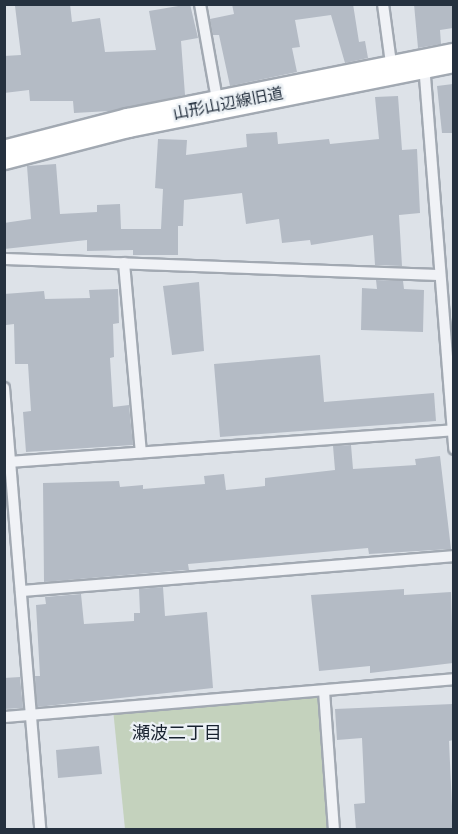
<!DOCTYPE html>
<meta charset="utf-8">
<style>
body{margin:0}
#map{position:relative;width:458px;height:834px;overflow:hidden;background:#dde2e8;font-family:"PT Sans Narrow","Noto Sans JP",sans-serif}
div>[style]{position:absolute}
[style*='--x']{left:calc(var(--x)*1px);top:calc(var(--y)*1px);width:calc(var(--w)*1px);rotate:calc(var(--a)*1deg)}
.green>*{inset:0;background:#c4d2bd}
.building>*{inset:0;background:#b4bbc5}
.roads{filter:drop-shadow(2px 0 #a2a9b2) drop-shadow(-2px 0 #a2a9b2) drop-shadow(0 2px #a2a9b2) drop-shadow(0 -2px #a2a9b2)}
.lane>*{height:10px;margin:-5px;padding:0 5px;transform-origin:5px;border-radius:5px;background:#f0f2f6}
.secondary>*{height:28px;margin:-14px;padding:0 14px;transform-origin:14px;border-radius:14px;background:#fff}
span{translate:-50% -50%;white-space:nowrap;text-align:center;line-height:1.15;-webkit-text-stroke:4.5px #ecf1f5;paint-order:stroke}
.street-label{font-size:16px;color:#25313f}
.neighbourhood-label{font-size:18px;color:#18222f}
.frame{position:absolute;inset:0;border:6px solid #25313f;pointer-events:none}
</style>
<div id="map">
<div class="green">
<i style="clip-path:polygon(324px 691px,334px 829px,125px 829px,113px 709px)"></i>
</div>
<div class="building">
<i style="clip-path:polygon(70px 4px,72px 22px,100px 18px,105px 52px,156px 50px,149px 11px,190px 4px,198px 38px,181px 41px,185px 95px,110px 111px,74px 113px,73px 101px,30px 101px,29px 90px,4px 93px,4px 56px,21px 55px,15px 6px)"></i>
<i style="clip-path:polygon(232px 4px,353px 4px,359px 42px,365px 41px,368px 58px,345px 63px,331px 15px,295px 20px,300px 47px,292px 48px,297px 72px,230px 86px,219px 35px,213px 35px,210px 19px,234px 14px)"></i>
<i style="clip-path:polygon(414px 4px,453px 4px,453px 28px,440px 30px,441px 44px,418px 48px)"></i>
<i style="clip-path:polygon(453px 84px,453px 133px,442px 133px,437px 86px)"></i>
<i style="clip-path:polygon(398px 96px,402px 150px,417px 149px,420px 213px,399px 215px,402px 266px,375px 265px,373px 235px,311px 245px,310px 240px,282px 243px,279px 219px,246px 224px,242px 193px,184px 200px,183px 226px,178px 226px,178px 255px,133px 255px,133px 250px,87px 251px,87px 240px,4px 249px,4px 223px,31px 219px,27px 166px,56px 164px,60px 214px,97px 212px,97px 205px,120px 204px,121px 229px,161px 229px,163px 189px,155px 188px,158px 139px,187px 140px,186px 155px,247px 147px,246px 134px,277px 132px,278px 144px,329px 139px,330px 144px,379px 139px,375px 97px)"></i>
<i style="clip-path:polygon(376px 280px,403px 281px,404px 289px,424px 290px,423px 332px,361px 330px,362px 288px,377px 289px)"></i>
<i style="clip-path:polygon(199px 282px,204px 351px,172px 355px,163px 286px)"></i>
<i style="clip-path:polygon(118px 289px,119px 323px,113px 324px,114px 357px,110px 358px,113px 407px,129px 405px,133px 445px,26px 452px,23px 412px,31px 411px,28px 364px,15px 364px,14px 324px,6px 325px,4px 294px,44px 291px,45px 299px,90px 298px,89px 290px)"></i>
<i style="clip-path:polygon(320px 355px,324px 402px,434px 393px,436px 421px,220px 437px,214px 364px)"></i>
<i style="clip-path:polygon(351px 445px,353px 469px,416px 465px,415px 459px,440px 456px,451px 549px,369px 554px,368px 548px,188px 564px,189px 570px,185px 570px,44px 582px,43px 483px,119px 481px,120px 487px,143px 485px,143px 489px,205px 484px,204px 476px,224px 474px,226px 490px,265px 486px,265px 478px,335px 470px,333px 446px)"></i>
<i style="clip-path:polygon(163px 587px,165px 616px,207px 612px,213px 688px,37px 707px,35px 676px,40px 676px,36px 605px,46px 604px,45px 597px,81px 594px,84px 624px,134px 621px,134px 613px,140px 613px,139px 589px)"></i>
<i style="clip-path:polygon(404px 589px,404px 595px,451px 592px,453px 663px,370px 673px,370px 666px,319px 671px,311px 595px)"></i>
<i style="clip-path:polygon(20px 677px,23px 708px,4px 709px,4px 678px)"></i>
<i style="clip-path:polygon(453px 704px,453px 740px,449px 741px,453px 828px,356px 830px,354px 804px,365px 803px,362px 738px,337px 740px,335px 709px)"></i>
<i style="clip-path:polygon(99px 746px,102px 774px,58px 778px,56px 750px)"></i>
</div>
<div class="roads">
<div class="lane">
<i style="--x:200;--y:4;--w:103;--a:79.9"></i>
<i style="--x:383;--y:4;--w:68;--a:82.3"></i>
<i style="--x:424;--y:64;--w:386;--a:85.5"></i>
<i style="--x:4;--y:259;--w:436;--a:2.1"></i>
<i style="--x:124;--y:263;--w:190;--a:84.9"></i>
<i style="--x:4;--y:388;--w:443;--a:85.3"></i>
<i style="--x:10;--y:462;--w:443;--a:-4.1"></i>
<i style="--x:21;--y:591;--w:434;--a:-4.6"></i>
<i style="--x:324;--y:691;--w:139;--a:85.9"></i>
<i style="--x:4;--y:717;--w:452;--a:-4.8"></i>
</div>
<div class="secondary">
<i style="--x:4;--y:155;--w:128;--a:-14.5"></i>
<i style="--x:128;--y:123;--w:332;--a:-11.3"></i>
</div>
</div>
<div class="street-label">
<span style="left:228px;top:103px;rotate:-11deg">山形山辺線旧道</span>
</div>
<div class="neighbourhood-label">
<span style="left:177px;top:733px">瀬波二丁目</span>
</div>
<div class="frame"></div>
</div>
